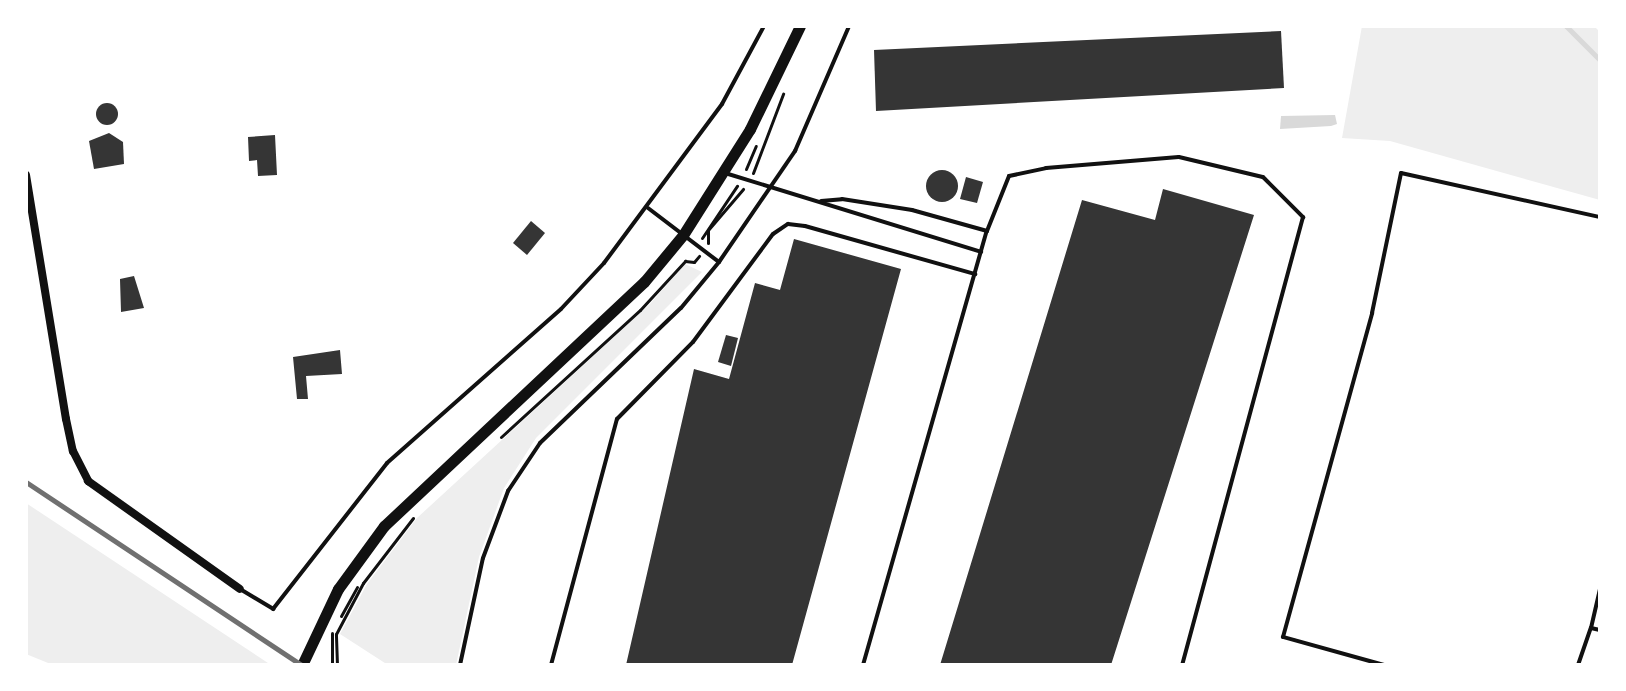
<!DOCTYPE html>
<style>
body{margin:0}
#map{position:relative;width:1626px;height:691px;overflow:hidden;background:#fff;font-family:"PT Sans",sans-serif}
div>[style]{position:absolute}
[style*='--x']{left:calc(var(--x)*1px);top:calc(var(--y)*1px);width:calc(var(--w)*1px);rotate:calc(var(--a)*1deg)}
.green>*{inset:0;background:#eee}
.water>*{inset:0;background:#d9d9d9}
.stream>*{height:5px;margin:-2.5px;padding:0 2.5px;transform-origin:2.5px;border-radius:2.5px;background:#d9d9d9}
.building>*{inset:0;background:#353535}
.round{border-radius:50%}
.path>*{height:3px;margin:-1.5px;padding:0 1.5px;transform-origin:1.5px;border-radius:1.5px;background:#111}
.service>*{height:4px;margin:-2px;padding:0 2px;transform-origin:2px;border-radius:2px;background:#111}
.minor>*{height:8px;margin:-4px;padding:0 4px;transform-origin:4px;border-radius:4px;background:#111}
.tertiary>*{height:11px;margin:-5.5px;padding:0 5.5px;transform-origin:5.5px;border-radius:5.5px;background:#111}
.rail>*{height:5px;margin:-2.5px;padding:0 2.5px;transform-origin:2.5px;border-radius:2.5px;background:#707070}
span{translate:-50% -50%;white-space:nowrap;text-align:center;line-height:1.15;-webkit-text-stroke:7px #fff;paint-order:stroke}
.frame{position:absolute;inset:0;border:28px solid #fff;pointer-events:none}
</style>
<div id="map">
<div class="green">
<i style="clip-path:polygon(1362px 26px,1594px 26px,1600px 32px,1600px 200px,1390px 141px,1342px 138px)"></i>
<i style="clip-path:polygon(685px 264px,702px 272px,536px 438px,504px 488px,479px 557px,456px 665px,388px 665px,340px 634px,367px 584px,417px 518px,650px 304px)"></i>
<i style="clip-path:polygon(26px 503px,271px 665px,53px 665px,26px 654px)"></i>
</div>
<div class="water">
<i style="clip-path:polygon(1335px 115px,1337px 124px,1331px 126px,1280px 129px,1281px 116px)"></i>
</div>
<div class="stream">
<i style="--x:1566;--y:26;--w:48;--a:45"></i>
</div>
<div class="building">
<i style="clip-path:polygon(1281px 31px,1284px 88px,876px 111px,874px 50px)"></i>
<i class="round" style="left:96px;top:103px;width:22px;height:22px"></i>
<i style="clip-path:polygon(109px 133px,123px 142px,124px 164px,94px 169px,89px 141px)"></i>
<i style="clip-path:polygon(275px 135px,277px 175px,258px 176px,257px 160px,249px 161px,248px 137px)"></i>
<i class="round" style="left:926px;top:170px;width:32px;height:32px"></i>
<i style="clip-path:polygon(966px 177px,983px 182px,977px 203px,960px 199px)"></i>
<i style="clip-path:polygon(1163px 189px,1254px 215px,1111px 665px,940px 665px,1082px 200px,1155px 220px)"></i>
<i style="clip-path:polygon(531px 221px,545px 233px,527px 255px,513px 243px)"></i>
<i style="clip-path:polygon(794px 239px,901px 269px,792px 665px,626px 665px,694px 369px,729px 379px,755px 283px,780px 290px)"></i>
<i style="clip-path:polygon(134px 276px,144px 308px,121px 312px,120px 279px)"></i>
<i style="clip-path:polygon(726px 335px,738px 338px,731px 366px,718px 362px)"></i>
<i style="clip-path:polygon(340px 350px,342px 374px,306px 376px,308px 399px,297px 399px,293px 357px)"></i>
</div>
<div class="path">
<i style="--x:746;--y:169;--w:25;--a:-67"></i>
<i style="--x:753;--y:173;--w:85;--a:-69.2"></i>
<i style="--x:702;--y:238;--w:63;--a:-56.1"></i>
<i style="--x:708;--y:243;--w:13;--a:-90"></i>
<i style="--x:708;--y:230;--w:54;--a:-49.5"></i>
<i style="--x:501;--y:437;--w:188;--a:-42.4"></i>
<i style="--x:640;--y:310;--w:67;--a:-47.4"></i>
<i style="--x:685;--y:261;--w:9;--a:6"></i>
<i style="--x:694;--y:262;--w:8;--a:-50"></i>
<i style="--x:341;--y:616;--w:33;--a:-61"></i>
<i style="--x:332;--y:665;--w:32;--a:-90"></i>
<i style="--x:337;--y:665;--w:31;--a:-92"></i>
<i style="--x:336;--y:634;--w:58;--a:-62.1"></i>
<i style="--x:363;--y:583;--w:82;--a:-52.4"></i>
</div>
<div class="service">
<i style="--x:725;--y:173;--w:268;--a:17.1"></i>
<i style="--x:821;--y:201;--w:21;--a:-5"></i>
<i style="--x:842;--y:199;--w:71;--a:8.9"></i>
<i style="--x:912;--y:210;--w:78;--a:15.6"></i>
<i style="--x:648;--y:208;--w:89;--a:37.3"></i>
<i style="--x:240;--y:589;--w:39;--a:31"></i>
<i style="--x:273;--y:609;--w:185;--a:-52"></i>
<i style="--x:387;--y:463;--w:232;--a:-41.5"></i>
<i style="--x:561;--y:309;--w:63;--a:-46.9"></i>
<i style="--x:604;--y:263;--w:198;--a:-53.4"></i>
<i style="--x:722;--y:104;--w:89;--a:-61.7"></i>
<i style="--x:1600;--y:589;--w:40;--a:103"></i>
<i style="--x:1591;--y:628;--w:9;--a:13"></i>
<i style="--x:460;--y:665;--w:109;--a:-77.9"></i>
<i style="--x:483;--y:558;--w:72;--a:-69.5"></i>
<i style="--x:508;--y:491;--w:58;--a:-56.3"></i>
<i style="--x:540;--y:443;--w:195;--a:-43.8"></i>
<i style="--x:681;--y:308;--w:60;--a:-50.4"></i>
<i style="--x:719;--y:262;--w:135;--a:-55.6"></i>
<i style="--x:795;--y:151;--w:136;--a:-66.6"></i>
<i style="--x:551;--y:665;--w:255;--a:-75"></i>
<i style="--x:617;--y:419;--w:108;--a:-45.4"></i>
<i style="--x:693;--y:342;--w:134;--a:-53.5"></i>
<i style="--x:773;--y:234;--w:18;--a:-34"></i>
<i style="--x:788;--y:224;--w:17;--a:7"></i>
<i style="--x:805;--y:226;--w:177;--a:15.8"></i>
<i style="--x:863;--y:665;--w:451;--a:-74.1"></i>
<i style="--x:987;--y:231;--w:59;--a:-68.2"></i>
<i style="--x:1009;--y:176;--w:38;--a:-12"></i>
<i style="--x:1046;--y:168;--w:133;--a:-4.7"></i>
<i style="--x:1179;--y:157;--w:86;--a:13.4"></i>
<i style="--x:1263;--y:177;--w:57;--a:45"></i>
<i style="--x:1303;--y:217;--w:464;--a:105.1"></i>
<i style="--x:1384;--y:665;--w:105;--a:-164.5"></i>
<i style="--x:1283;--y:637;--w:336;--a:-74.6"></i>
<i style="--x:1372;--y:313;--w:143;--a:-78.3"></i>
<i style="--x:1401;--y:173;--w:204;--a:12.5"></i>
<i style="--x:1578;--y:665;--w:39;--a:-71"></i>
</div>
<div class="minor">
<i style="--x:26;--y:175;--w:247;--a:80.7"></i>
<i style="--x:66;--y:419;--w:33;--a:78"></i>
<i style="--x:73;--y:451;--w:34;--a:63"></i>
<i style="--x:88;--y:481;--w:186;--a:35.4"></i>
</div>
<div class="tertiary">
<i style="--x:302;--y:665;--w:84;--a:-64.7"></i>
<i style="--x:338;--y:589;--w:78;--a:-53.9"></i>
<i style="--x:384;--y:526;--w:357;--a:-43.2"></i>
<i style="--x:644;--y:282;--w:61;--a:-50.3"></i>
<i style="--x:683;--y:235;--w:125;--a:-57.7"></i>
<i style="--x:750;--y:129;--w:114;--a:-64.1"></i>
</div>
<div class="rail">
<i style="--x:26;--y:482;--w:330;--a:33.6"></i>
</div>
<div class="frame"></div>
</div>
